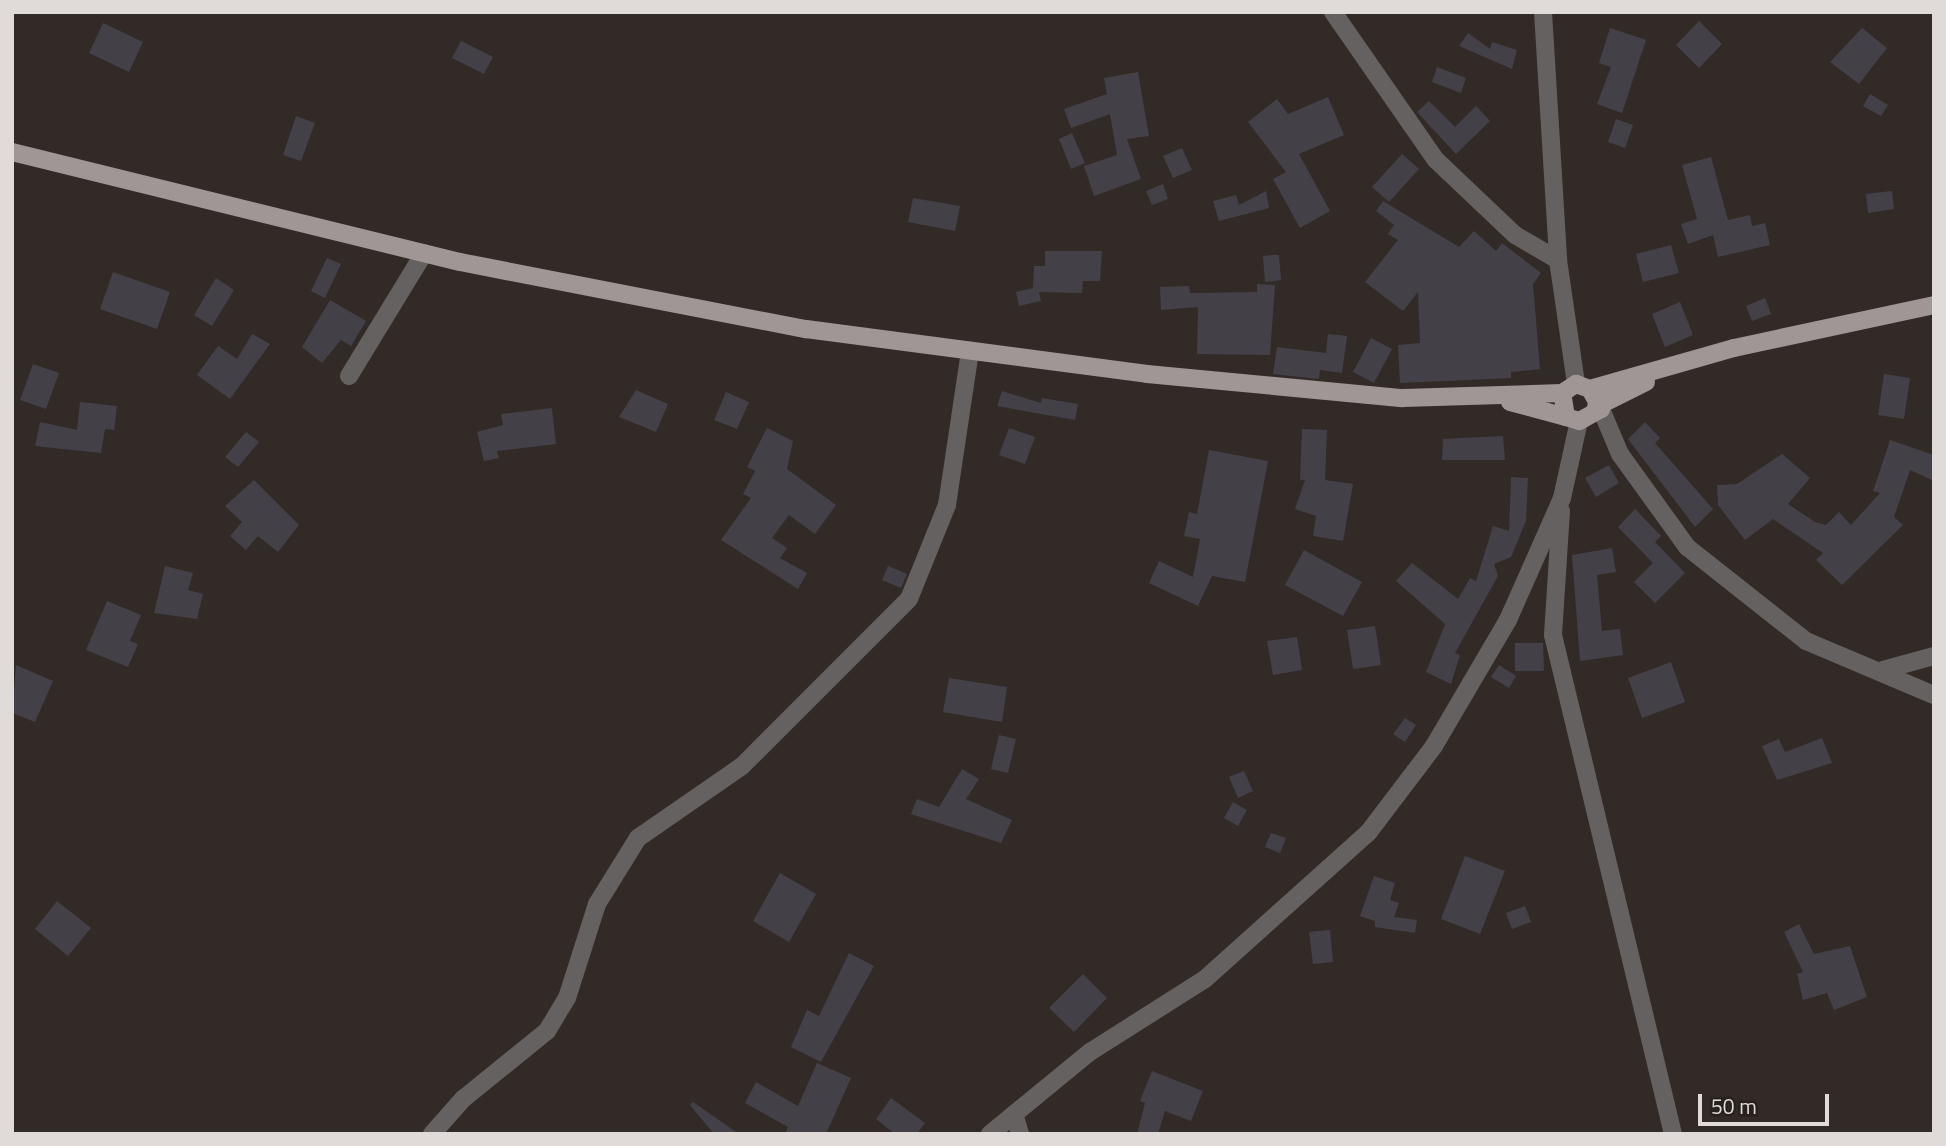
<!DOCTYPE html>
<style>
body{margin:0}
#map{position:relative;width:1946px;height:1146px;overflow:hidden;background:#322a26;font-family:"Titillium Web",sans-serif}
div>[style]{position:absolute}
[style*='--x']{left:calc(var(--x)*1px);top:calc(var(--y)*1px);width:calc(var(--w)*1px);rotate:calc(var(--a)*1deg)}
.building>*{inset:0;background:#434048}
.minor>*{height:18px;margin:-9px;padding:0 9px;transform-origin:9px;border-radius:9px;background:#666161}
.major>*{height:18px;margin:-9px;padding:0 9px;transform-origin:9px;border-radius:9px;background:#a09695}
span{translate:-50% -50%;white-space:nowrap;text-align:center;line-height:1.15;-webkit-text-stroke:5px #28201d;paint-order:stroke}
.frame{position:absolute;inset:0;border:14px solid #e0dbd8;pointer-events:none}
.scale{position:absolute;left:1698px;top:1094px;width:131px;height:32px;box-sizing:border-box;border:4px solid #e0dbd8;border-top:0;padding-left:9px;font-size:21px;line-height:24px;white-space:nowrap;color:#e0dbd8;-webkit-text-stroke:5px #28201d;paint-order:stroke}
</style>
<div id="map">
<div class="building">
<i style="clip-path:polygon(1699px 21px,1722px 44px,1699px 68px,1676px 45px)"></i>
<i style="clip-path:polygon(103px 23px,143px 42px,129px 72px,89px 53px)"></i>
<i style="clip-path:polygon(1610px 28px,1646px 40px,1622px 113px,1597px 104px,1611px 67px,1599px 63px)"></i>
<i style="clip-path:polygon(1862px 28px,1887px 48px,1859px 84px,1830px 62px)"></i>
<i style="clip-path:polygon(1468px 33px,1490px 49px,1492px 42px,1517px 50px,1512px 69px,1459px 46px)"></i>
<i style="clip-path:polygon(461px 41px,493px 57px,484px 74px,452px 58px)"></i>
<i style="clip-path:polygon(1437px 67px,1466px 78px,1461px 93px,1432px 82px)"></i>
<i style="clip-path:polygon(1138px 72px,1149px 136px,1127px 139px,1141px 179px,1094px 196px,1084px 166px,1117px 155px,1110px 114px,1071px 128px,1064px 109px,1107px 94px,1104px 78px)"></i>
<i style="clip-path:polygon(1870px 94px,1888px 105px,1881px 116px,1863px 106px)"></i>
<i style="clip-path:polygon(1328px 97px,1344px 135px,1299px 154px,1330px 211px,1300px 228px,1273px 179px,1286px 172px,1248px 122px,1277px 99px,1288px 114px)"></i>
<i style="clip-path:polygon(1429px 101px,1455px 127px,1476px 106px,1490px 121px,1456px 154px,1417px 112px)"></i>
<i style="clip-path:polygon(296px 116px,315px 123px,301px 161px,283px 155px)"></i>
<i style="clip-path:polygon(1616px 119px,1633px 125px,1625px 148px,1608px 142px)"></i>
<i style="clip-path:polygon(1072px 133px,1085px 163px,1071px 169px,1059px 139px)"></i>
<i style="clip-path:polygon(1182px 148px,1192px 170px,1173px 178px,1163px 156px)"></i>
<i style="clip-path:polygon(1402px 154px,1419px 169px,1389px 202px,1372px 187px)"></i>
<i style="clip-path:polygon(1711px 157px,1728px 220px,1750px 215px,1752px 226px,1765px 223px,1770px 245px,1718px 257px,1713px 235px,1688px 244px,1681px 224px,1697px 219px,1682px 165px)"></i>
<i style="clip-path:polygon(1163px 184px,1168px 199px,1152px 205px,1146px 191px)"></i>
<i style="clip-path:polygon(1266px 191px,1269px 208px,1219px 221px,1213px 201px,1236px 195px,1239px 205px)"></i>
<i style="clip-path:polygon(1892px 191px,1894px 209px,1868px 213px,1866px 194px)"></i>
<i style="clip-path:polygon(913px 198px,960px 206px,955px 231px,908px 222px)"></i>
<i style="clip-path:polygon(1383px 201px,1459px 247px,1474px 231px,1496px 251px,1502px 243px,1541px 273px,1533px 284px,1540px 369px,1511px 372px,1511px 378px,1400px 383px,1398px 345px,1420px 343px,1418px 292px,1403px 311px,1365px 282px,1398px 240px,1388px 234px,1394px 225px,1376px 211px)"></i>
<i style="clip-path:polygon(1671px 245px,1679px 273px,1643px 282px,1636px 254px)"></i>
<i style="clip-path:polygon(1045px 251px,1102px 251px,1100px 281px,1083px 281px,1082px 293px,1039px 292px,1041px 301px,1019px 306px,1016px 292px,1033px 288px,1034px 266px,1045px 266px)"></i>
<i style="clip-path:polygon(1272px 255px,1279px 255px,1281px 280px,1265px 282px,1263px 256px)"></i>
<i style="clip-path:polygon(327px 258px,341px 264px,325px 298px,311px 291px)"></i>
<i style="clip-path:polygon(113px 272px,170px 292px,157px 329px,100px 309px)"></i>
<i style="clip-path:polygon(216px 278px,234px 290px,212px 326px,194px 315px)"></i>
<i style="clip-path:polygon(1257px 284px,1275px 285px,1270px 355px,1197px 354px,1198px 307px,1161px 310px,1160px 287px,1189px 286px,1190px 293px,1257px 292px)"></i>
<i style="clip-path:polygon(1765px 298px,1771px 314px,1752px 321px,1746px 306px)"></i>
<i style="clip-path:polygon(330px 300px,366px 321px,351px 346px,341px 340px,322px 363px,302px 347px)"></i>
<i style="clip-path:polygon(1680px 302px,1693px 335px,1665px 347px,1652px 314px)"></i>
<i style="clip-path:polygon(252px 334px,270px 344px,230px 399px,197px 375px,218px 346px,237px 359px)"></i>
<i style="clip-path:polygon(1328px 334px,1347px 336px,1342px 373px,1320px 370px,1319px 379px,1273px 374px,1277px 347px,1326px 353px)"></i>
<i style="clip-path:polygon(1371px 338px,1392px 349px,1374px 383px,1353px 372px)"></i>
<i style="clip-path:polygon(33px 364px,59px 373px,46px 409px,20px 400px)"></i>
<i style="clip-path:polygon(1884px 374px,1910px 378px,1904px 419px,1878px 415px)"></i>
<i style="clip-path:polygon(636px 390px,668px 404px,656px 432px,619px 417px)"></i>
<i style="clip-path:polygon(1002px 391px,1041px 403px,1042px 398px,1078px 404px,1075px 420px,997px 406px)"></i>
<i style="clip-path:polygon(726px 392px,749px 402px,737px 429px,714px 420px)"></i>
<i style="clip-path:polygon(80px 402px,117px 406px,114px 430px,105px 429px,101px 453px,35px 446px,40px 422px,77px 430px)"></i>
<i style="clip-path:polygon(552px 408px,556px 444px,497px 451px,499px 458px,484px 461px,477px 432px,503px 425px,501px 414px)"></i>
<i style="clip-path:polygon(1645px 422px,1660px 438px,1655px 443px,1713px 509px,1695px 527px,1628px 439px)"></i>
<i style="clip-path:polygon(767px 428px,793px 441px,787px 469px,836px 505px,815px 534px,789px 515px,772px 538px,787px 548px,780px 558px,807px 573px,798px 589px,721px 540px,751px 498px,743px 494px,755px 471px,747px 467px)"></i>
<i style="clip-path:polygon(1009px 428px,1035px 437px,1025px 464px,999px 455px)"></i>
<i style="clip-path:polygon(1302px 429px,1327px 430px,1325px 480px,1353px 484px,1343px 541px,1313px 536px,1316px 516px,1295px 509px,1305px 480px,1300px 480px)"></i>
<i style="clip-path:polygon(246px 432px,259px 442px,238px 467px,225px 457px)"></i>
<i style="clip-path:polygon(1503px 436px,1505px 460px,1442px 460px,1443px 439px)"></i>
<i style="clip-path:polygon(1890px 440px,1934px 455px,1934px 481px,1910px 470px,1894px 517px,1903px 525px,1842px 585px,1816px 560px,1823px 553px,1773px 519px,1745px 540px,1718px 505px,1717px 485px,1737px 484px,1782px 454px,1810px 478px,1788px 504px,1815px 522px,1826px 525px,1839px 512px,1851px 525px,1880px 493px,1873px 491px)"></i>
<i style="clip-path:polygon(1209px 450px,1268px 461px,1245px 582px,1212px 576px,1198px 606px,1149px 583px,1159px 561px,1193px 577px,1200px 539px,1184px 536px,1189px 512px,1197px 514px)"></i>
<i style="clip-path:polygon(1609px 465px,1619px 483px,1596px 497px,1585px 478px)"></i>
<i style="clip-path:polygon(1511px 477px,1528px 478px,1526px 521px,1511px 557px,1494px 564px,1498px 576px,1455px 653px,1460px 655px,1451px 684px,1426px 672px,1445px 624px,1396px 581px,1412px 563px,1458px 599px,1470px 578px,1476px 581px,1493px 526px,1509px 531px)"></i>
<i style="clip-path:polygon(254px 480px,299px 525px,278px 552px,258px 536px,246px 550px,230px 536px,242px 522px,225px 506px)"></i>
<i style="clip-path:polygon(1635px 509px,1661px 536px,1655px 542px,1685px 573px,1655px 603px,1634px 582px,1653px 563px,1618px 527px)"></i>
<i style="clip-path:polygon(1612px 548px,1616px 572px,1597px 575px,1602px 631px,1620px 629px,1623px 655px,1580px 661px,1572px 555px)"></i>
<i style="clip-path:polygon(1304px 550px,1362px 582px,1343px 616px,1285px 585px)"></i>
<i style="clip-path:polygon(165px 566px,193px 573px,188px 590px,203px 594px,197px 619px,154px 613px)"></i>
<i style="clip-path:polygon(888px 566px,907px 574px,901px 588px,882px 580px)"></i>
<i style="clip-path:polygon(107px 601px,141px 615px,130px 641px,138px 644px,128px 667px,86px 650px)"></i>
<i style="clip-path:polygon(1375px 626px,1381px 665px,1353px 669px,1347px 630px)"></i>
<i style="clip-path:polygon(1297px 637px,1302px 670px,1273px 675px,1267px 641px)"></i>
<i style="clip-path:polygon(1515px 643px,1543px 643px,1544px 671px,1515px 671px)"></i>
<i style="clip-path:polygon(1671px 662px,1685px 702px,1642px 718px,1628px 678px)"></i>
<i style="clip-path:polygon(16px 665px,53px 681px,35px 722px,12px 713px)"></i>
<i style="clip-path:polygon(1499px 665px,1516px 676px,1509px 688px,1491px 677px)"></i>
<i style="clip-path:polygon(949px 678px,1007px 687px,1002px 722px,943px 712px)"></i>
<i style="clip-path:polygon(1405px 718px,1416px 725px,1405px 742px,1393px 734px)"></i>
<i style="clip-path:polygon(999px 735px,1016px 739px,1008px 773px,991px 769px)"></i>
<i style="clip-path:polygon(1822px 738px,1832px 763px,1777px 780px,1762px 746px,1779px 739px,1785px 752px)"></i>
<i style="clip-path:polygon(962px 769px,979px 779px,966px 799px,1012px 820px,1001px 843px,911px 814px,917px 799px,939px 807px)"></i>
<i style="clip-path:polygon(1244px 771px,1253px 791px,1238px 798px,1229px 777px)"></i>
<i style="clip-path:polygon(1233px 802px,1247px 810px,1238px 826px,1224px 818px)"></i>
<i style="clip-path:polygon(1271px 833px,1286px 838px,1280px 853px,1265px 847px)"></i>
<i style="clip-path:polygon(1465px 856px,1505px 871px,1480px 934px,1441px 919px)"></i>
<i style="clip-path:polygon(780px 873px,816px 894px,789px 942px,753px 921px)"></i>
<i style="clip-path:polygon(1374px 876px,1395px 883px,1390px 900px,1399px 903px,1394px 917px,1417px 920px,1415px 933px,1375px 927px,1375px 921px,1360px 916px)"></i>
<i style="clip-path:polygon(57px 901px,91px 928px,68px 956px,35px 929px)"></i>
<i style="clip-path:polygon(1525px 906px,1531px 922px,1512px 929px,1506px 913px)"></i>
<i style="clip-path:polygon(1799px 924px,1814px 954px,1850px 946px,1867px 997px,1834px 1010px,1827px 993px,1803px 1000px,1797px 974px,1803px 972px,1784px 932px)"></i>
<i style="clip-path:polygon(1330px 930px,1333px 962px,1313px 964px,1309px 932px)"></i>
<i style="clip-path:polygon(849px 953px,874px 966px,821px 1062px,791px 1047px,807px 1010px,819px 1016px)"></i>
<i style="clip-path:polygon(1083px 974px,1107px 998px,1074px 1032px,1049px 1008px)"></i>
<i style="clip-path:polygon(817px 1063px,851px 1078px,826px 1134px,785px 1134px,788px 1127px,745px 1103px,756px 1082px,798px 1106px)"></i>
<i style="clip-path:polygon(1152px 1071px,1203px 1091px,1191px 1121px,1165px 1111px,1158px 1134px,1137px 1134px,1145px 1103px,1140px 1101px)"></i>
<i style="clip-path:polygon(891px 1098px,925px 1123px,917px 1134px,895px 1134px,876px 1119px)"></i>
<i style="clip-path:polygon(693px 1102px,739px 1134px,714px 1134px,690px 1105px)"></i>
</div>
<div class="minor">
<i style="--x:1333;--y:12;--w:180;--a:55.2"></i>
<i style="--x:1436;--y:160;--w:109;--a:43.5"></i>
<i style="--x:1515;--y:235;--w:50;--a:30.2"></i>
<i style="--x:1543;--y:12;--w:248;--a:86.5"></i>
<i style="--x:1558;--y:260;--w:125;--a:81.7"></i>
<i style="--x:349;--y:376;--w:144;--a:-58.6"></i>
<i style="--x:1601;--y:409;--w:49;--a:67.1"></i>
<i style="--x:1620;--y:454;--w:115;--a:54.2"></i>
<i style="--x:1687;--y:547;--w:152;--a:38.3"></i>
<i style="--x:1806;--y:641;--w:139;--a:22.9"></i>
<i style="--x:1561;--y:511;--w:124;--a:93.7"></i>
<i style="--x:1553;--y:635;--w:513;--a:76.48"></i>
<i style="--x:1883;--y:670;--w:53;--a:-15.4"></i>
<i style="--x:1014;--y:1114;--w:21;--a:73"></i>
<i style="--x:432;--y:1134;--w:47;--a:-48.5"></i>
<i style="--x:463;--y:1099;--w:108;--a:-39"></i>
<i style="--x:547;--y:1031;--w:39;--a:-59"></i>
<i style="--x:567;--y:998;--w:99;--a:-72.3"></i>
<i style="--x:597;--y:904;--w:78;--a:-58.2"></i>
<i style="--x:638;--y:838;--w:126;--a:-34.7"></i>
<i style="--x:742;--y:766;--w:236;--a:-45"></i>
<i style="--x:909;--y:599;--w:101;--a:-68"></i>
<i style="--x:947;--y:505;--w:156;--a:-81.5"></i>
<i style="--x:990;--y:1134;--w:129;--a:-39.4"></i>
<i style="--x:1090;--y:1052;--w:136;--a:-32.4"></i>
<i style="--x:1205;--y:979;--w:219;--a:-41.9"></i>
<i style="--x:1368;--y:833;--w:109;--a:-52.8"></i>
<i style="--x:1434;--y:746;--w:146;--a:-59.6"></i>
<i style="--x:1508;--y:620;--w:133;--a:-66.1"></i>
<i style="--x:1562;--y:498;--w:79;--a:-77.6"></i>
</div>
<div class="major">
<i style="--x:12;--y:152;--w:461;--a:13.8"></i>
<i style="--x:460;--y:262;--w:352;--a:11"></i>
<i style="--x:806;--y:329;--w:344;--a:7.5"></i>
<i style="--x:1147;--y:374;--w:257;--a:5.4"></i>
<i style="--x:1403;--y:398;--w:159;--a:-1.8"></i>
<i style="--x:1562;--y:393;--w:17;--a:-33"></i>
<i style="--x:1576;--y:384;--w:15;--a:20"></i>
<i style="--x:1590;--y:389;--w:23;--a:61"></i>
<i style="--x:1601;--y:409;--w:25;--a:151"></i>
<i style="--x:1579;--y:421;--w:14;--a:-163"></i>
<i style="--x:1566;--y:417;--w:24;--a:-99"></i>
<i style="--x:1590;--y:389;--w:150;--a:-15.9"></i>
<i style="--x:1734;--y:348;--w:205;--a:-12.1"></i>
<i style="--x:1510;--y:402;--w:58;--a:15"></i>
<i style="--x:1596;--y:407;--w:56;--a:-26.6"></i>
</div>
<div class="frame"></div>
<div class="scale">50 m</div>
</div>
